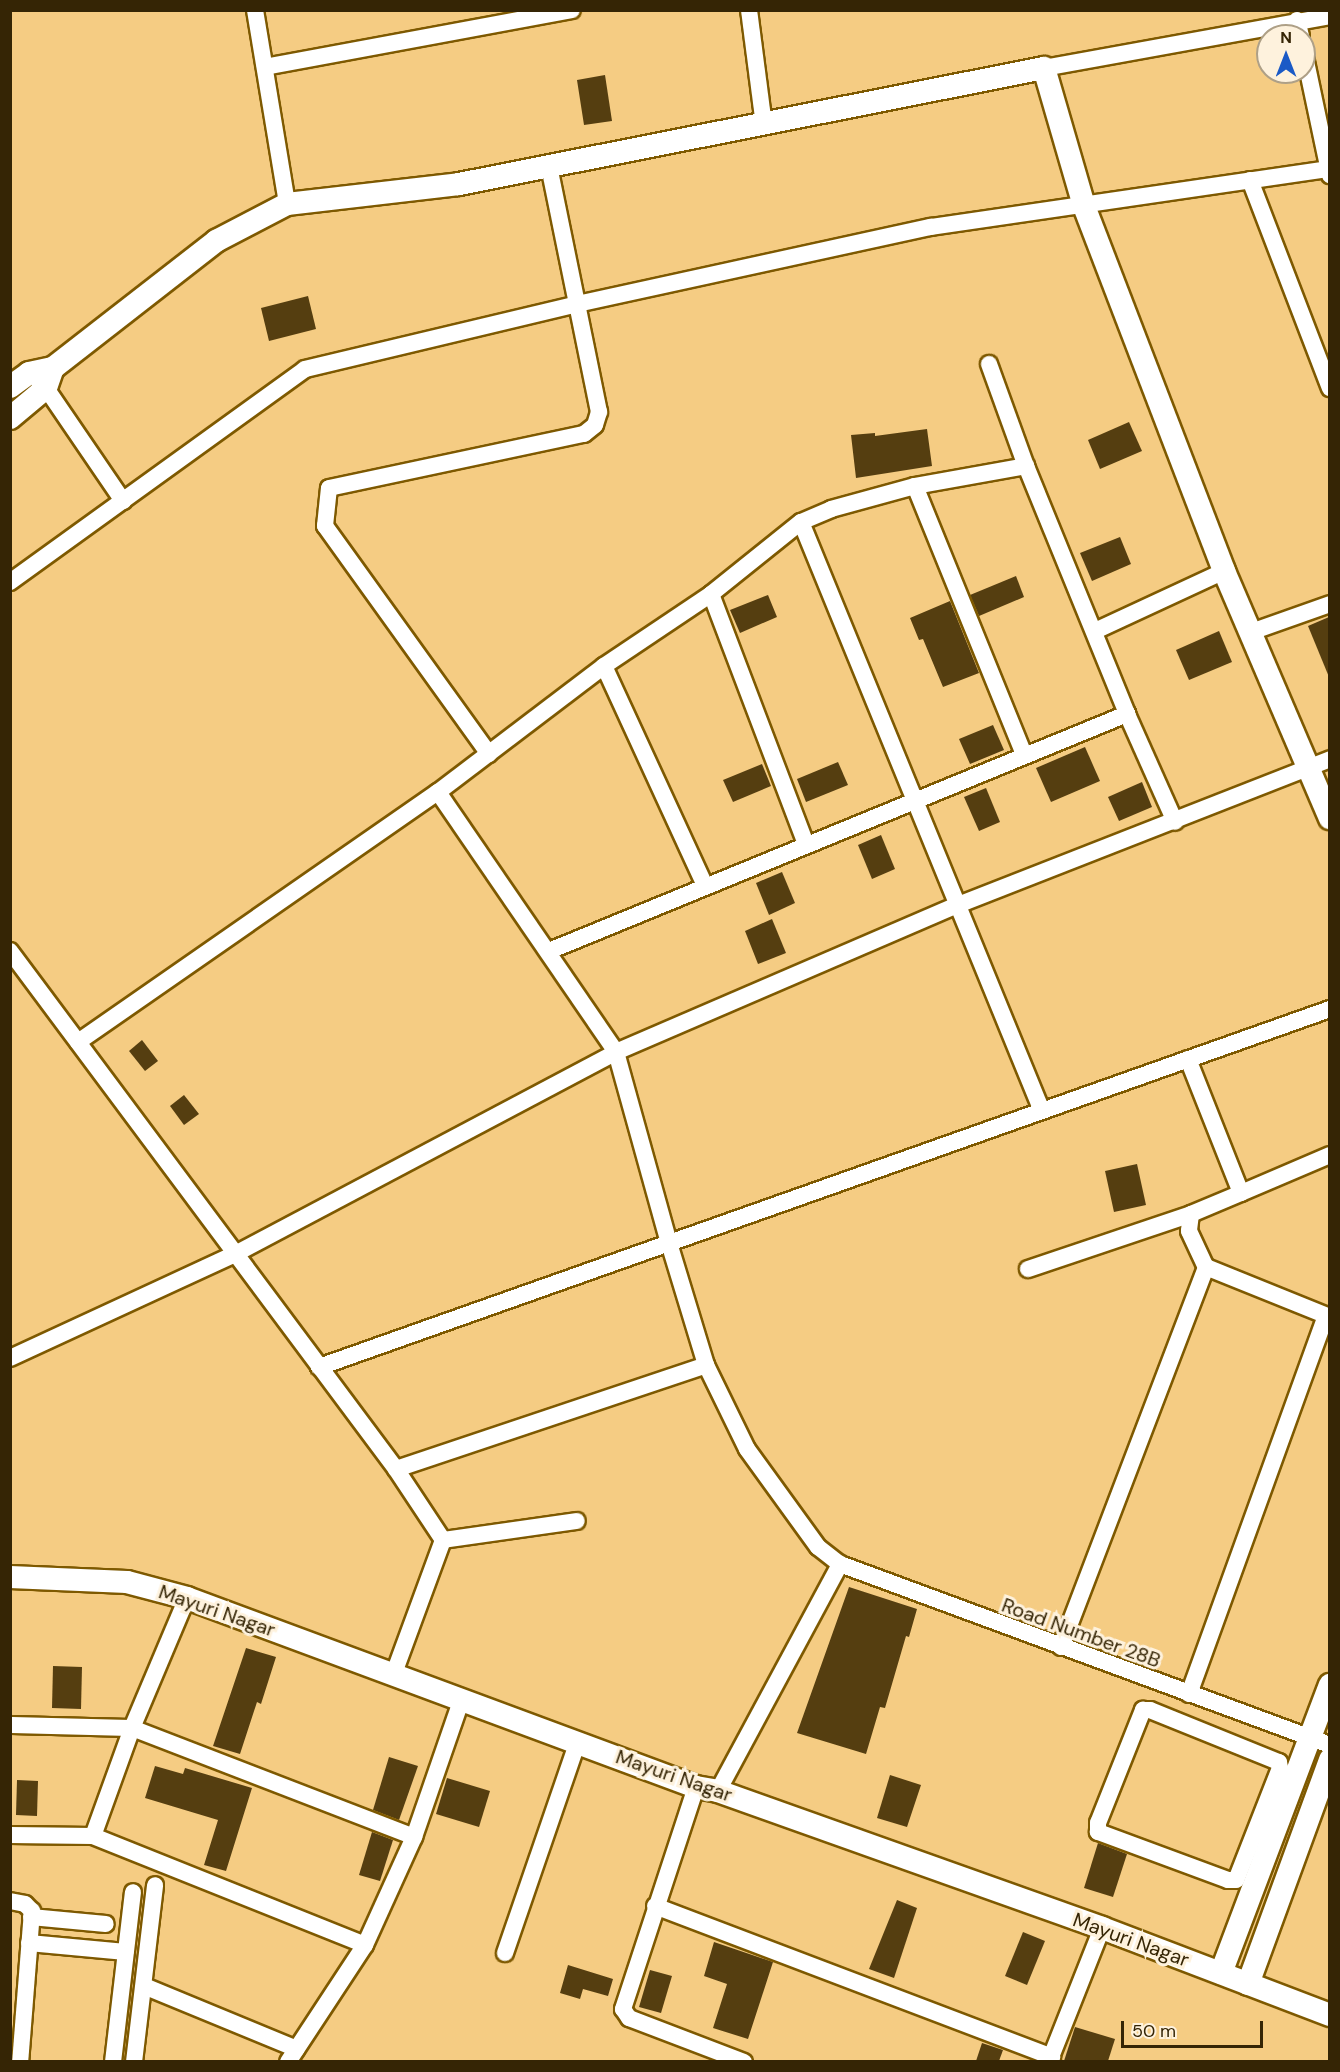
<!DOCTYPE html>
<style>
body{margin:0}
#map{position:relative;width:1340px;height:2072px;overflow:hidden;background:#f5cc83;font-family:"DM Sans",sans-serif}
div>[style]{position:absolute}
[style*='--x']{left:calc(var(--x)*1px);top:calc(var(--y)*1px);width:calc(var(--w)*1px);rotate:calc(var(--a)*1deg)}
.building>*{inset:0;background:#553e10}
.roads{filter:drop-shadow(2px 0 #7e5900) drop-shadow(-2px 0 #7e5900) drop-shadow(0 2px #7e5900) drop-shadow(0 -2px #7e5900)}
.street>*{height:16px;margin:-8px;padding:0 8px;transform-origin:8px;border-radius:8px;background:#fff}
.secondary>*{height:22px;margin:-11px;padding:0 11px;transform-origin:11px;border-radius:11px;background:#fff}
span{translate:-50% -50%;white-space:nowrap;text-align:center;line-height:1.15;-webkit-text-stroke:6px #fef2dd;paint-order:stroke}
.street-label{font-size:20px;color:#352505}
.frame{position:absolute;inset:0;border:12px solid #352505;pointer-events:none}
.north{position:absolute;left:1256px;top:24px;width:60px;height:60px;box-sizing:border-box;background:#fef2dd;border:2px solid #aea087;border-radius:50%;rotate:0deg;font-size:16px;font-weight:700;line-height:24px;text-align:center;color:#352505}
.north::after{content:'';display:block;margin:auto;width:21px;height:27px;background:#1a5ac6;clip-path:polygon(50% 0,100% 100%,50% 72%,0 100%)}
.scale{position:absolute;left:1121px;top:2021px;width:142px;height:27px;box-sizing:border-box;border:3px solid #352505;border-top:0;padding-left:8px;font-size:18px;line-height:21px;white-space:nowrap;color:#352505;-webkit-text-stroke:4px #fef2dd;paint-order:stroke}
</style>
<div id="map">
<div class="building">
<i style="clip-path:polygon(605px 75px,612px 121px,584px 125px,577px 80px)"></i>
<i style="clip-path:polygon(308px 296px,316px 329px,269px 341px,261px 308px)"></i>
<i style="clip-path:polygon(1129px 422px,1142px 451px,1100px 469px,1088px 440px)"></i>
<i style="clip-path:polygon(927px 429px,932px 466px,856px 478px,851px 435px,875px 433px,875px 436px)"></i>
<i style="clip-path:polygon(1120px 537px,1131px 564px,1092px 581px,1080px 553px)"></i>
<i style="clip-path:polygon(1016px 576px,1024px 597px,979px 616px,970px 595px)"></i>
<i style="clip-path:polygon(768px 595px,777px 617px,740px 633px,730px 610px)"></i>
<i style="clip-path:polygon(950px 601px,979px 673px,943px 687px,923px 639px,919px 640px,910px 618px)"></i>
<i style="clip-path:polygon(1329px 617px,1329px 677px,1308px 626px)"></i>
<i style="clip-path:polygon(1219px 631px,1232px 662px,1189px 680px,1176px 650px)"></i>
<i style="clip-path:polygon(993px 725px,1004px 750px,970px 764px,959px 739px)"></i>
<i style="clip-path:polygon(1085px 747px,1100px 781px,1051px 802px,1036px 768px)"></i>
<i style="clip-path:polygon(838px 762px,848px 785px,806px 802px,797px 779px)"></i>
<i style="clip-path:polygon(762px 764px,771px 786px,733px 802px,723px 780px)"></i>
<i style="clip-path:polygon(1142px 782px,1152px 807px,1119px 821px,1108px 797px)"></i>
<i style="clip-path:polygon(986px 788px,1000px 822px,979px 831px,964px 797px)"></i>
<i style="clip-path:polygon(881px 835px,895px 869px,872px 879px,858px 845px)"></i>
<i style="clip-path:polygon(782px 872px,795px 903px,769px 915px,756px 883px)"></i>
<i style="clip-path:polygon(772px 919px,786px 953px,758px 964px,745px 931px)"></i>
<i style="clip-path:polygon(142px 1040px,158px 1061px,145px 1071px,129px 1051px)"></i>
<i style="clip-path:polygon(184px 1095px,199px 1114px,184px 1125px,170px 1106px)"></i>
<i style="clip-path:polygon(1137px 1164px,1146px 1205px,1114px 1212px,1105px 1171px)"></i>
<i style="clip-path:polygon(849px 1587px,917px 1609px,909px 1637px,906px 1636px,885px 1708px,880px 1707px,866px 1754px,797px 1733px)"></i>
<i style="clip-path:polygon(246px 1648px,276px 1657px,261px 1704px,257px 1702px,240px 1754px,213px 1746px)"></i>
<i style="clip-path:polygon(53px 1666px,82px 1667px,81px 1709px,52px 1708px)"></i>
<i style="clip-path:polygon(389px 1757px,418px 1766px,399px 1820px,373px 1810px)"></i>
<i style="clip-path:polygon(155px 1766px,183px 1774px,185px 1768px,252px 1788px,226px 1871px,204px 1865px,218px 1820px,145px 1798px)"></i>
<i style="clip-path:polygon(890px 1775px,921px 1785px,907px 1827px,877px 1818px)"></i>
<i style="clip-path:polygon(447px 1778px,490px 1791px,479px 1827px,436px 1814px)"></i>
<i style="clip-path:polygon(17px 1780px,38px 1781px,37px 1816px,16px 1815px)"></i>
<i style="clip-path:polygon(372px 1832px,393px 1840px,380px 1881px,359px 1875px)"></i>
<i style="clip-path:polygon(1098px 1843px,1127px 1854px,1113px 1897px,1084px 1888px)"></i>
<i style="clip-path:polygon(897px 1900px,917px 1908px,894px 1978px,869px 1969px)"></i>
<i style="clip-path:polygon(1023px 1932px,1045px 1941px,1027px 1985px,1005px 1976px)"></i>
<i style="clip-path:polygon(714px 1942px,773px 1962px,748px 2039px,713px 2028px,727px 1984px,704px 1976px)"></i>
<i style="clip-path:polygon(568px 1965px,613px 1979px,608px 1996px,583px 1989px,580px 1999px,560px 1993px)"></i>
<i style="clip-path:polygon(650px 1970px,672px 1976px,661px 2013px,639px 2007px)"></i>
<i style="clip-path:polygon(1075px 2027px,1115px 2039px,1108px 2061px,1064px 2061px)"></i>
<i style="clip-path:polygon(982px 2043px,1003px 2050px,999px 2061px,976px 2061px)"></i>
</div>
<div class="roads">
<div class="street">
<i style="--x:255;--y:10;--w:197;--a:80.6"></i>
<i style="--x:749;--y:10;--w:116;--a:82.6"></i>
<i style="--x:1297;--y:20;--w:16;--a:76"></i>
<i style="--x:1304;--y:52;--w:126;--a:78.1"></i>
<i style="--x:265;--y:67;--w:312;--a:-10.5"></i>
<i style="--x:1044;--y:68;--w:291;--a:-10.3"></i>
<i style="--x:1250;--y:180;--w:223;--a:69"></i>
<i style="--x:989;--y:364;--w:109;--a:70.1"></i>
<i style="--x:1026;--y:466;--w:268;--a:67.8"></i>
<i style="--x:1127;--y:714;--w:118;--a:66"></i>
<i style="--x:39;--y:382;--w:9;--a:41"></i>
<i style="--x:46;--y:388;--w:137;--a:55.7"></i>
<i style="--x:915;--y:486;--w:290;--a:67.9"></i>
<i style="--x:801;--y:522;--w:636;--a:67.75"></i>
<i style="--x:10;--y:582;--w:364;--a:-35.8"></i>
<i style="--x:305;--y:369;--w:280;--a:-13.4"></i>
<i style="--x:577;--y:304;--w:362;--a:-12.3"></i>
<i style="--x:931;--y:227;--w:403;--a:-8.3"></i>
<i style="--x:711;--y:594;--w:267;--a:69.2"></i>
<i style="--x:1095;--y:631;--w:142;--a:-24.9"></i>
<i style="--x:1251;--y:632;--w:84;--a:-19.5"></i>
<i style="--x:604;--y:666;--w:242;--a:65.3"></i>
<i style="--x:489;--y:754;--w:281;--a:-125.7"></i>
<i style="--x:325;--y:526;--w:38;--a:-84"></i>
<i style="--x:329;--y:488;--w:261;--a:-12"></i>
<i style="--x:584;--y:434;--w:14;--a:-39"></i>
<i style="--x:595;--y:425;--w:14;--a:-73"></i>
<i style="--x:599;--y:412;--w:250;--a:-101.5"></i>
<i style="--x:438;--y:792;--w:315;--a:55.6"></i>
<i style="--x:616;--y:1052;--w:198;--a:74.5"></i>
<i style="--x:669;--y:1243;--w:127;--a:73.1"></i>
<i style="--x:706;--y:1365;--w:93;--a:64"></i>
<i style="--x:747;--y:1449;--w:121;--a:54.1"></i>
<i style="--x:818;--y:1547;--w:28;--a:38"></i>
<i style="--x:840;--y:1564;--w:522;--a:20.27"></i>
<i style="--x:10;--y:951;--w:646;--a:53.31"></i>
<i style="--x:396;--y:1469;--w:85;--a:56.5"></i>
<i style="--x:443;--y:1540;--w:142;--a:110.2"></i>
<i style="--x:549;--y:951;--w:625;--a:-22.3"></i>
<i style="--x:78;--y:1042;--w:438;--a:-34.8"></i>
<i style="--x:438;--y:792;--w:208;--a:-37.2"></i>
<i style="--x:604;--y:666;--w:129;--a:-33.9"></i>
<i style="--x:711;--y:594;--w:115;--a:-38.7"></i>
<i style="--x:801;--y:522;--w:33;--a:-23"></i>
<i style="--x:831;--y:509;--w:87;--a:-15.3"></i>
<i style="--x:915;--y:486;--w:113;--a:-10.2"></i>
<i style="--x:1188;--y:1059;--w:144;--a:68.4"></i>
<i style="--x:1241;--y:1193;--w:54;--a:157.2"></i>
<i style="--x:1191;--y:1214;--w:17;--a:97"></i>
<i style="--x:1189;--y:1231;--w:40;--a:65"></i>
<i style="--x:1206;--y:1267;--w:134;--a:22"></i>
<i style="--x:1241;--y:1193;--w:97;--a:-23.1"></i>
<i style="--x:1028;--y:1269;--w:172;--a:-18.6"></i>
<i style="--x:10;--y:1358;--w:250;--a:-24.8"></i>
<i style="--x:237;--y:1253;--w:429;--a:-27.9"></i>
<i style="--x:616;--y:1052;--w:372;--a:-23.3"></i>
<i style="--x:958;--y:905;--w:400;--a:-21.4"></i>
<i style="--x:319;--y:1367;--w:1073;--a:-19.5"></i>
<i style="--x:396;--y:1469;--w:327;--a:-18.5"></i>
<i style="--x:443;--y:1540;--w:135;--a:-8.1"></i>
<i style="--x:1061;--y:1647;--w:407;--a:-69.1"></i>
<i style="--x:1189;--y:1694;--w:402;--a:-70.1"></i>
<i style="--x:1143;--y:1710;--w:7;--a:0"></i>
<i style="--x:1150;--y:1710;--w:139;--a:22"></i>
<i style="--x:1279;--y:1762;--w:6;--a:81"></i>
<i style="--x:1280;--y:1768;--w:120;--a:111.4"></i>
<i style="--x:1236;--y:1880;--w:8;--a:180"></i>
<i style="--x:1228;--y:1880;--w:139;--a:-159.7"></i>
<i style="--x:1098;--y:1832;--w:9;--a:-90"></i>
<i style="--x:1098;--y:1823;--w:122;--a:-68.3"></i>
<i style="--x:10;--y:1725;--w:122;--a:1.4"></i>
<i style="--x:132;--y:1728;--w:302;--a:21.1"></i>
<i style="--x:696;--y:1787;--w:234;--a:108.2"></i>
<i style="--x:623;--y:2009;--w:11;--a:56"></i>
<i style="--x:629;--y:2018;--w:123;--a:20.9"></i>
<i style="--x:718;--y:1791;--w:258;--a:-61.7"></i>
<i style="--x:10;--y:1835;--w:83;--a:0.7"></i>
<i style="--x:93;--y:1836;--w:115;--a:-70.1"></i>
<i style="--x:132;--y:1728;--w:141;--a:-67.1"></i>
<i style="--x:93;--y:1836;--w:293;--a:21.8"></i>
<i style="--x:10;--y:1901;--w:15;--a:11"></i>
<i style="--x:25;--y:1904;--w:10;--a:45"></i>
<i style="--x:32;--y:1911;--w:151;--a:94.5"></i>
<i style="--x:655;--y:1906;--w:425;--a:20.8"></i>
<i style="--x:31;--y:1917;--w:75;--a:5.3"></i>
<i style="--x:29;--y:1943;--w:97;--a:5.3"></i>
<i style="--x:505;--y:1953;--w:224;--a:-71"></i>
<i style="--x:144;--y:1986;--w:165;--a:22.4"></i>
<i style="--x:113;--y:2062;--w:171;--a:-83.3"></i>
<i style="--x:134;--y:2062;--w:178;--a:-83.2"></i>
<i style="--x:288;--y:2062;--w:140;--a:-56.7"></i>
<i style="--x:365;--y:1945;--w:119;--a:-65.6"></i>
<i style="--x:414;--y:1837;--w:144;--a:-70.9"></i>
<i style="--x:1049;--y:2062;--w:144;--a:-68.4"></i>
</div>
<div class="secondary">
<i style="--x:10;--y:387;--w:24;--a:-36"></i>
<i style="--x:29;--y:373;--w:25;--a:-12"></i>
<i style="--x:53;--y:368;--w:207;--a:-37.9"></i>
<i style="--x:216;--y:241;--w:80;--a:-27.5"></i>
<i style="--x:287;--y:204;--w:173;--a:-6.6"></i>
<i style="--x:459;--y:184;--w:596;--a:-11.22"></i>
<i style="--x:1044;--y:68;--w:144;--a:73.8"></i>
<i style="--x:1084;--y:206;--w:391;--a:69"></i>
<i style="--x:1224;--y:571;--w:269;--a:66.8"></i>
<i style="--x:10;--y:418;--w:47;--a:-39.8"></i>
<i style="--x:46;--y:388;--w:21;--a:-71"></i>
<i style="--x:10;--y:1577;--w:117;--a:2.4"></i>
<i style="--x:127;--y:1582;--w:62;--a:14.9"></i>
<i style="--x:187;--y:1598;--w:543;--a:20.37"></i>
<i style="--x:696;--y:1787;--w:22;--a:10"></i>
<i style="--x:718;--y:1791;--w:408;--a:19.6"></i>
<i style="--x:1102;--y:1928;--w:244;--a:20.9"></i>
<i style="--x:1221;--y:1973;--w:308;--a:-69.3"></i>
<i style="--x:1248;--y:1984;--w:239;--a:-69.9"></i>
</div>
</div>
<div class="street-label">
<span style="left:217px;top:1611px;rotate:19deg">Mayuri Nagar</span>
<span style="left:1081px;top:1633px;rotate:20deg">Road Number 28B</span>
<span style="left:674px;top:1776px;rotate:19deg">Mayuri Nagar</span>
<span style="left:1131px;top:1940px;rotate:20deg">Mayuri Nagar</span>
</div>
<div class="frame"></div>
<div class="north">N</div>
<div class="scale">50 m</div>
</div>
